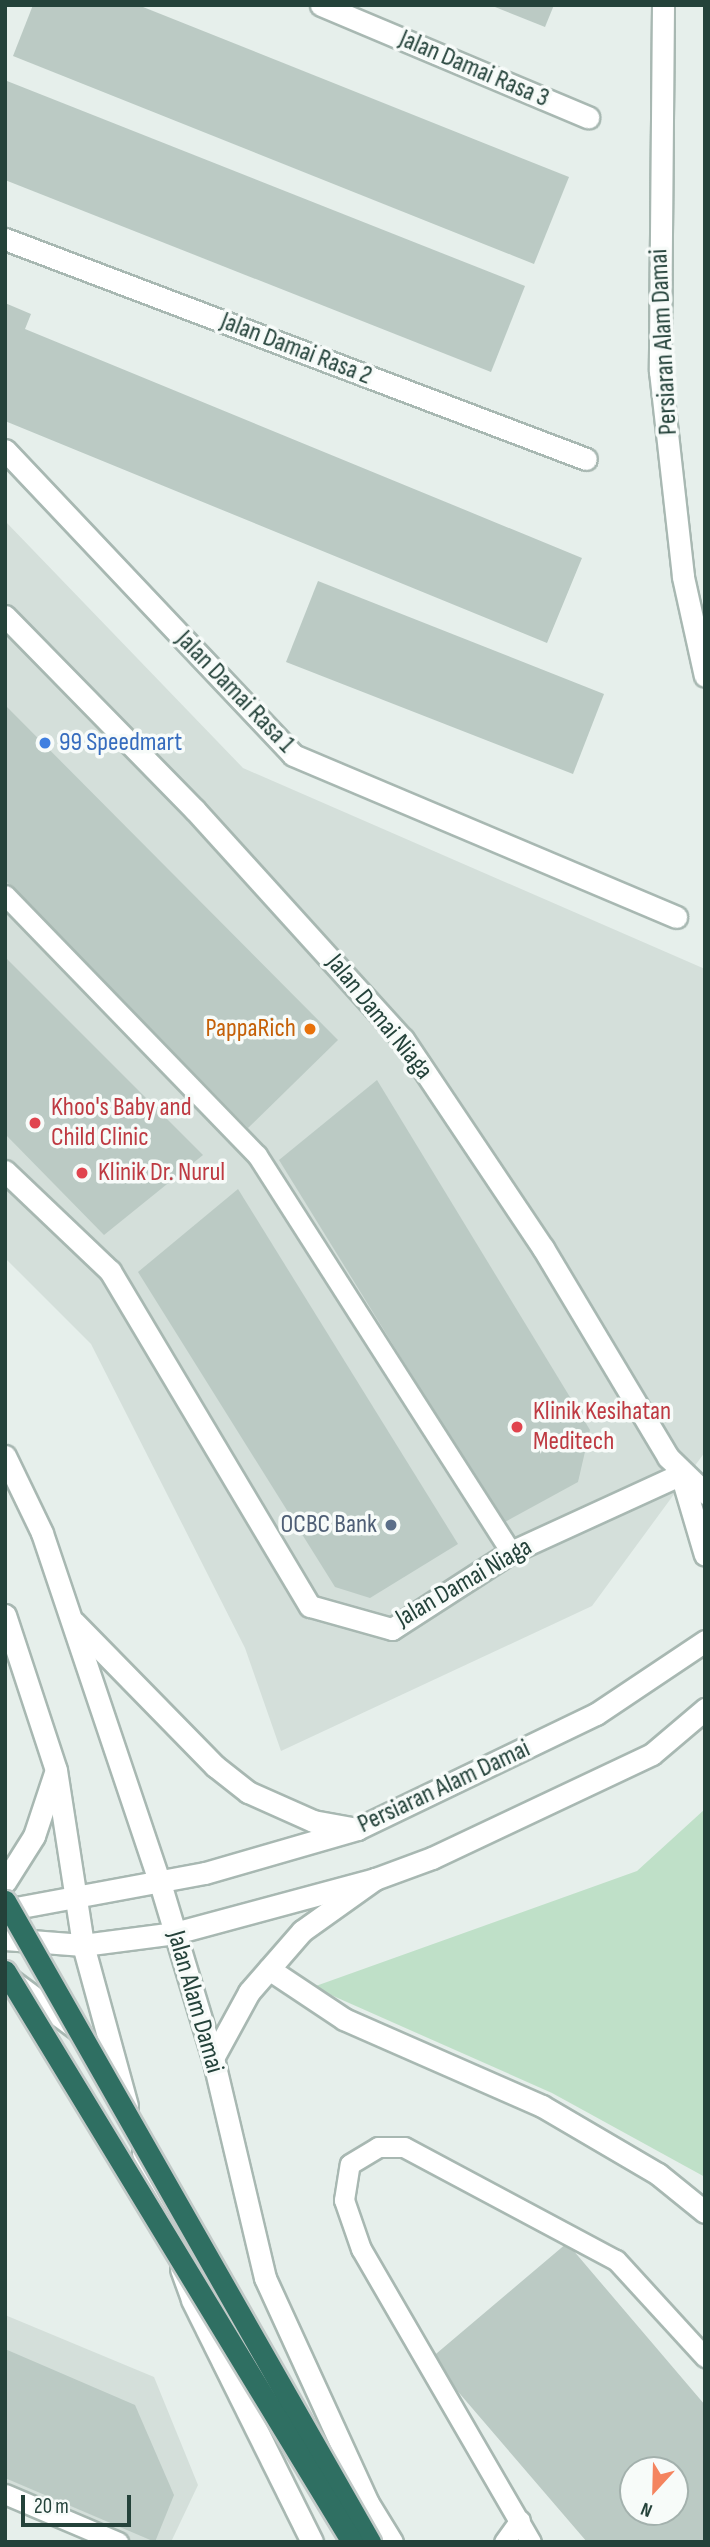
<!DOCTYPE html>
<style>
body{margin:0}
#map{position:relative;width:710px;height:2547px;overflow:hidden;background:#e6efeb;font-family:"Sofia Sans Condensed",sans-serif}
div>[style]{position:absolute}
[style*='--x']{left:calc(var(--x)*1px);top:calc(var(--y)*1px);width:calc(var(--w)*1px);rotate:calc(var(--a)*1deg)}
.built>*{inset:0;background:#d4dfda}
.green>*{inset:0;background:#bfe0c8}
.building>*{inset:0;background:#bbcac4}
.roads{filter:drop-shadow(2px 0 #a8b8b2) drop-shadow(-2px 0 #a8b8b2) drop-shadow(0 2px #a8b8b2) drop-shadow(0 -2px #a8b8b2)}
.service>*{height:19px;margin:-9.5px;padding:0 9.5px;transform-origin:9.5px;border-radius:9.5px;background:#fff}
.minor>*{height:21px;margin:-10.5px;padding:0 10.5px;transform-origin:10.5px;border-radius:10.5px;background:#fff}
.tertiary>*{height:21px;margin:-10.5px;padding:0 10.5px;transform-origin:10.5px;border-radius:10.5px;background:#fff}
.secondary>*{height:21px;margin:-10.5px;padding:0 10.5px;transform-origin:10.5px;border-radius:10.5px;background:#fff}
.bridges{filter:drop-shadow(2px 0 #c2cac8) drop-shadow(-2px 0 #c2cac8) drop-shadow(0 2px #c2cac8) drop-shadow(0 -2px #c2cac8)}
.motorway-bridge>*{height:21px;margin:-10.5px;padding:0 10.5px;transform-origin:10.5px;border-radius:10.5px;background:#2f6f62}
.dots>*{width:19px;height:19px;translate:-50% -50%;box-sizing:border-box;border:4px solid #f7fbf9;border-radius:50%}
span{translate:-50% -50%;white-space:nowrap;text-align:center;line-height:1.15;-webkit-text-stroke:7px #f7fbf9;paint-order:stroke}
.street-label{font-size:26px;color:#24423a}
.shop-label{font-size:26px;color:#366cbe}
.left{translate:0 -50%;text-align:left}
.food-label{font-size:26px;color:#c56008}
.right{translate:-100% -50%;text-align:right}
.health-label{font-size:26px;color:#be3a42}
.service-label{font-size:26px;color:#4e5e75}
.frame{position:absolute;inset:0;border:7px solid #24423a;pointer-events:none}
.north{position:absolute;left:619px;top:2456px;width:70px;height:70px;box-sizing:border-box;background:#f7fbf9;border:2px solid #a3b1ad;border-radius:50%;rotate:202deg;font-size:19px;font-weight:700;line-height:28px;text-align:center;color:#24423a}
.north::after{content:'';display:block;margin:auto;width:24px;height:32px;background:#f4845f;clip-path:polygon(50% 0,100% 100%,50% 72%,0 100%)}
.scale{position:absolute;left:21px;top:2495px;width:110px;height:32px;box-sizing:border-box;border:4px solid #24423a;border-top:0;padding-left:9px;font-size:21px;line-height:24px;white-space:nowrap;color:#24423a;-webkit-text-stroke:5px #f7fbf9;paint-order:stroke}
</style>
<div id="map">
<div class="built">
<i style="clip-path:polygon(5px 521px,243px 768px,705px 969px,705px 1452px,592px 1606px,281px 1751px,245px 1648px,91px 1344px,5px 1258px)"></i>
<i style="clip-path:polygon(5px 2315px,154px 2377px,198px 2485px,171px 2542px,135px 2542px,5px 2487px)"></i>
</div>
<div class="green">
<i style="clip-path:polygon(705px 1809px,705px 2177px,552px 2093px,313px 1987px,637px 1871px)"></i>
</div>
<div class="building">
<i style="clip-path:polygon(33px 5px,138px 5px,569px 177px,534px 264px,13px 56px)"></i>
<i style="clip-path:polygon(490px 5px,554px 5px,545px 27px)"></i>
<i style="clip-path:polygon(7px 81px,525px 286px,491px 372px,5px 180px)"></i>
<i style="clip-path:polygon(5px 303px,31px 314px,25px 329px,582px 558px,547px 643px,5px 421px)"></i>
<i style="clip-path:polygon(318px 581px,604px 694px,573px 774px,286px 662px)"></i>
<i style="clip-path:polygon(5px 705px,338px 1040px,248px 1128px,5px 880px)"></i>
<i style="clip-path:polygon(5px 957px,203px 1155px,104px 1235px,5px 1134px)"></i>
<i style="clip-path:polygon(377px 1080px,590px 1430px,578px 1482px,503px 1523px,279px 1160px)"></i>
<i style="clip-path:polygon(238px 1189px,458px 1544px,370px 1598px,335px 1587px,138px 1272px)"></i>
<i style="clip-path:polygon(evenodd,567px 2243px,705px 2405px,705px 2542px,587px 2542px,430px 2359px,567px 2243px,633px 2470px,675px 2470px,675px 2512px,633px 2512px,633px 2470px)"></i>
<i style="clip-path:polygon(5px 2349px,135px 2405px,174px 2495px,155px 2542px,5px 2478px)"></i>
</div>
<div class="roads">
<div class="service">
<i style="--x:5;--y:895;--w:362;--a:45.9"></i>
<i style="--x:257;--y:1155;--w:471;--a:57.4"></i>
<i style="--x:5;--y:2494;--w:123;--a:23"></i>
<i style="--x:504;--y:2542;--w:27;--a:-54"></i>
<i style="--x:531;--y:2542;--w:339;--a:-120.1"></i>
<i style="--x:361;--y:2249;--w:52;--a:-109.1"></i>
<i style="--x:344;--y:2200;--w:36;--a:-81"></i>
<i style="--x:350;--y:2164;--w:33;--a:-31"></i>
<i style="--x:378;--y:2147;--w:26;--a:0"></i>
<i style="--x:404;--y:2147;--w:240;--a:28.1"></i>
<i style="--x:616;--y:2260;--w:132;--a:47.5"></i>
</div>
<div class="minor">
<i style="--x:321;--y:5;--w:290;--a:22.8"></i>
<i style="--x:5;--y:239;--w:621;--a:20.74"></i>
<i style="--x:5;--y:450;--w:419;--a:46.6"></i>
<i style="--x:293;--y:755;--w:416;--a:22.9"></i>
<i style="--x:5;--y:616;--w:272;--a:45.6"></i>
<i style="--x:195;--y:810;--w:309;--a:47.8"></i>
<i style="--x:403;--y:1039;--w:252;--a:56.2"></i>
<i style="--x:543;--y:1248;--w:244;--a:59.1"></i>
<i style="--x:668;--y:1457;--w:52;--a:44.2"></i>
<i style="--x:5;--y:1171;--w:145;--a:43.6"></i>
<i style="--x:110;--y:1271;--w:390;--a:59.2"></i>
<i style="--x:310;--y:1606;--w:85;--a:15.7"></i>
<i style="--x:392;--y:1629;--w:142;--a:-32.9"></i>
<i style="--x:511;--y:1552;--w:187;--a:-24.6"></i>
<i style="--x:681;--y:1474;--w:84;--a:73.5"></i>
<i style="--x:269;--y:1969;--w:90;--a:33.7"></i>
<i style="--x:344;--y:2019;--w:216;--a:23.7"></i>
<i style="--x:542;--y:2106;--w:134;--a:30.4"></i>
<i style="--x:658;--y:2174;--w:60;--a:39"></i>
</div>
<div class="tertiary">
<i style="--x:663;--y:5;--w:366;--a:90.5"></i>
<i style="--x:660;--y:371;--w:207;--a:83.6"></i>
<i style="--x:683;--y:577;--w:101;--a:77.5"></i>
<i style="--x:5;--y:1910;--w:203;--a:-10.5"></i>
<i style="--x:205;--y:1873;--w:158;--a:-16.1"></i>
<i style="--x:357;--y:1829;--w:265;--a:-25.7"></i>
<i style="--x:596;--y:1714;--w:131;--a:-33.8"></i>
<i style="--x:5;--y:1939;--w:78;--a:4.4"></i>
<i style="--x:83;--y:1945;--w:93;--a:-7.4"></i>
<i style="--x:175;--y:1933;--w:207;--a:-15.1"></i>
<i style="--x:375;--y:1879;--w:61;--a:-20.2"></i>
<i style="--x:432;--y:1858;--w:243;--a:-25.3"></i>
<i style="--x:652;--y:1754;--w:70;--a:-40.3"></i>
</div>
<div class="secondary">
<i style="--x:5;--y:1456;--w:85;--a:64.3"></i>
<i style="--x:42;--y:1533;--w:369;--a:71.4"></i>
<i style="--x:160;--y:1883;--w:183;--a:73.2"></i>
<i style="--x:213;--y:2058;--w:226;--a:76.7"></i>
<i style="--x:265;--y:2278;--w:247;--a:65.4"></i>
<i style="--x:368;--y:2503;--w:46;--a:58.4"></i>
<i style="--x:5;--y:1615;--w:163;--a:71.8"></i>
<i style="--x:56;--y:1770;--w:177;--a:81.2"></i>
<i style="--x:83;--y:1945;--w:167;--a:74.7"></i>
<i style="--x:74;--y:1622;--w:202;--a:45.6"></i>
<i style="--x:215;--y:1766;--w:42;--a:38.2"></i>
<i style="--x:248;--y:1792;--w:71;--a:24"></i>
<i style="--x:313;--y:1821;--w:45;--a:10.3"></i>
<i style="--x:5;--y:1882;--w:54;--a:-57.8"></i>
<i style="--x:34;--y:1836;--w:66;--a:-71.6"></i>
<i style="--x:8;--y:1978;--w:86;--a:36.5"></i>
<i style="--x:213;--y:2058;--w:75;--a:-61.4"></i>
<i style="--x:249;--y:1992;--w:81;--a:-49"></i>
<i style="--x:302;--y:1931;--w:90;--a:-35.5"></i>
<i style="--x:143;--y:2153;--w:86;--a:71.8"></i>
<i style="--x:181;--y:2269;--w:33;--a:70"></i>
<i style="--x:192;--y:2300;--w:270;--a:63.6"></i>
</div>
</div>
<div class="bridges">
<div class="motorway-bridge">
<i style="--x:5;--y:1901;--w:738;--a:60.34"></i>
<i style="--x:5;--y:1971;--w:668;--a:58.71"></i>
</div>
</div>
<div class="dots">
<i style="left:45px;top:743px;background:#3f7fe0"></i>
<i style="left:310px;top:1029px;background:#e8710a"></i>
<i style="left:35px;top:1123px;background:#e0444e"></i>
<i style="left:82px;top:1173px;background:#e0444e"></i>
<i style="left:517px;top:1427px;background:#e0444e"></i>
<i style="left:391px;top:1525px;background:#5c6f8a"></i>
</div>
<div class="street-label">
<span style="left:474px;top:69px;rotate:23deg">Jalan Damai Rasa 3</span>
<span style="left:664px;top:342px;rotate:-93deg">Persiaran Alam Damai</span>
<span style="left:296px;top:349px;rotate:21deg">Jalan Damai Rasa 2</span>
<span style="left:235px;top:692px;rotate:46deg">Jalan Damai Rasa 1</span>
<span style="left:379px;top:1017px;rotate:51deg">Jalan Damai Niaga</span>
<span style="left:464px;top:1583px;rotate:-30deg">Jalan Damai Niaga</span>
<span style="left:444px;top:1787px;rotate:-25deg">Persiaran Alam Damai</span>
<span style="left:195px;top:2002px;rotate:74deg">Jalan Alam Damai</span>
</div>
<div class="shop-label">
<span class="left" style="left:59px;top:743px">99 Speedmart</span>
</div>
<div class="food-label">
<span class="right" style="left:296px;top:1029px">PappaRich</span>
</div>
<div class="health-label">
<span class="left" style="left:51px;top:1123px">Khoo's Baby and<br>Child Clinic</span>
<span class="left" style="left:98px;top:1173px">Klinik Dr. Nurul</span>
<span class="left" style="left:533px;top:1427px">Klinik Kesihatan<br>Meditech</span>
</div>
<div class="service-label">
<span class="right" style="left:377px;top:1525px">OCBC Bank</span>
</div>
<div class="frame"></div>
<div class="north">N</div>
<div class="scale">20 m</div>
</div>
